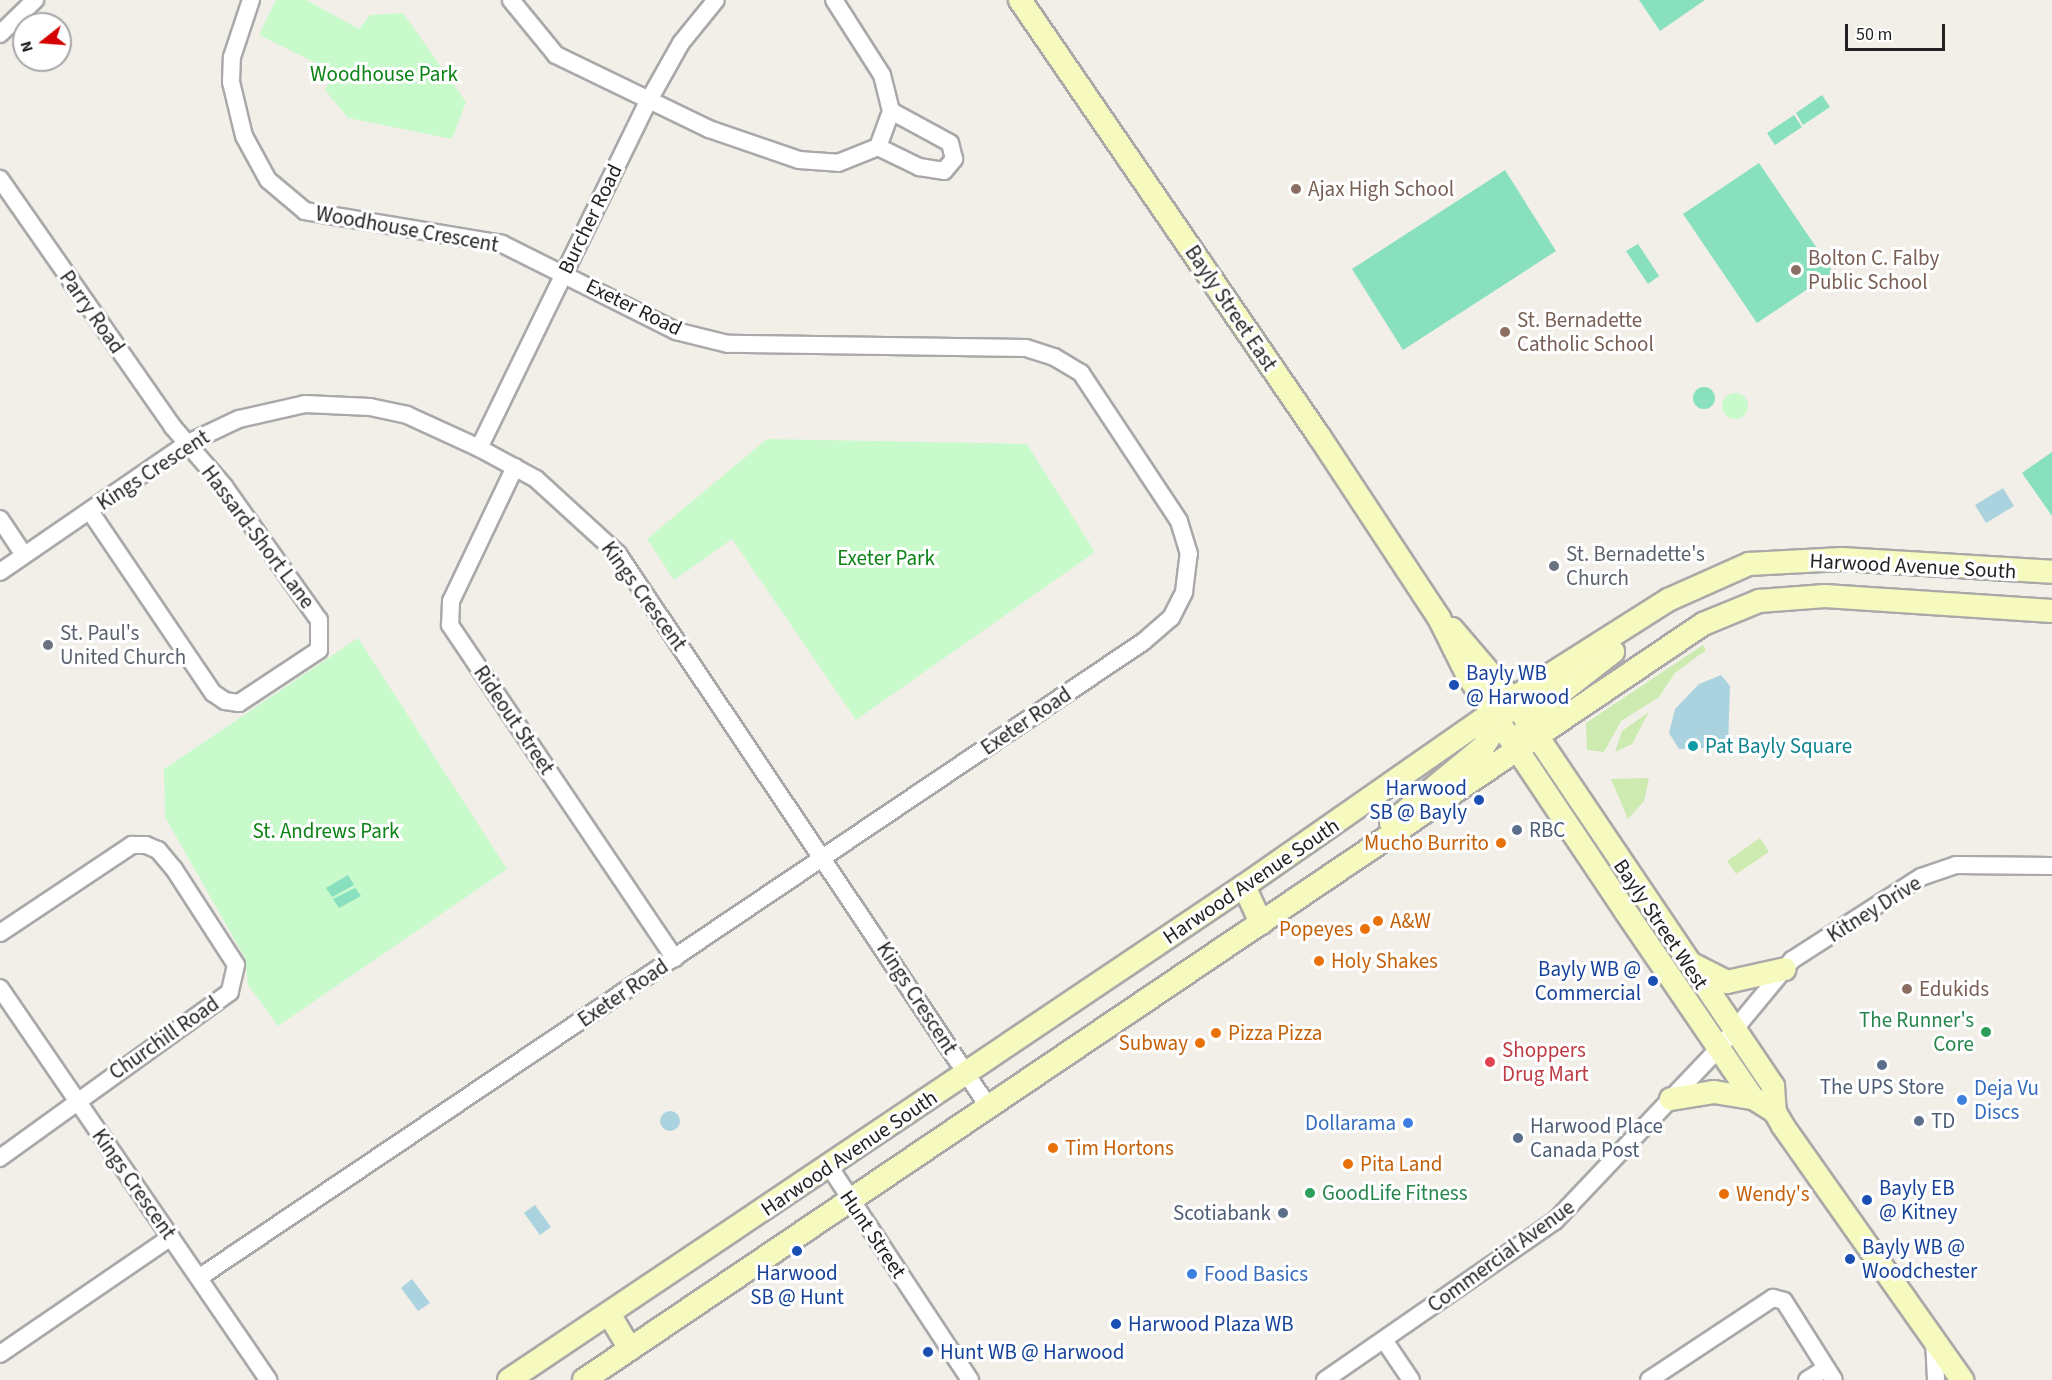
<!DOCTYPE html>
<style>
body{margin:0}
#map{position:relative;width:2052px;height:1380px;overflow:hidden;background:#f2efe9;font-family:"Source Sans 3",sans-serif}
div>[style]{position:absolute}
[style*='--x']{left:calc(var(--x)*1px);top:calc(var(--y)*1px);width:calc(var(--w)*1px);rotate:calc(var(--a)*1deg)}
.grass>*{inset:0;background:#cdebb0}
.park>*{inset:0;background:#c8facc}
.round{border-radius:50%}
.pitch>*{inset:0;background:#88e0be}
.water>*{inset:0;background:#aad3df}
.roads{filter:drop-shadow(2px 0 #a9a9a9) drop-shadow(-2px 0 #a9a9a9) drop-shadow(0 2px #a9a9a9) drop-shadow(0 -2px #a9a9a9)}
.minor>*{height:16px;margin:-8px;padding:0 8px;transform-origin:8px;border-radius:8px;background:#fff}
.secondary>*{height:22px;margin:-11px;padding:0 11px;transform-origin:11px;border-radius:11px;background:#f7fabf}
.dots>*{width:16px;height:16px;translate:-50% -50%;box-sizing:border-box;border:3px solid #fff;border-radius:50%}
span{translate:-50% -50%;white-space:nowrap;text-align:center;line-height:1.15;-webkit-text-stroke:6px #fff;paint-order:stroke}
.park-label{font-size:21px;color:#0c8416}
.education-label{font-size:21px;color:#785e54}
.left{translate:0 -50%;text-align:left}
.street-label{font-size:21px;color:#222}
.worship-label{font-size:21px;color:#5b616d}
.transit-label{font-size:21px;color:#164399}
.right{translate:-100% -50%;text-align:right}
.culture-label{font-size:21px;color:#0d838f}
.service-label{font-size:21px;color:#4e5e75}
.food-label{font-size:21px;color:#c56008}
.leisure-label{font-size:21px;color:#27864d}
.health-label{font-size:21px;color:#be3a42}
.shop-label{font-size:21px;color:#366cbe}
.north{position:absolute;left:12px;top:12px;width:60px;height:60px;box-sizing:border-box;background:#fff;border:2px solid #a7a7a7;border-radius:50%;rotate:253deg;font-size:16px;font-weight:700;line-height:24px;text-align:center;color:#222}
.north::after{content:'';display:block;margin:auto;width:21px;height:27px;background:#d40000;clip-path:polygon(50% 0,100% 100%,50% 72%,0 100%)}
.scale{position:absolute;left:1845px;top:24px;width:100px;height:27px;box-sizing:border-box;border:3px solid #222;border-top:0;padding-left:8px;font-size:18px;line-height:21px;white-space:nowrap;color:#222;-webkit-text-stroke:4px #fff;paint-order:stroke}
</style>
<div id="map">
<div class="grass">
<i style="clip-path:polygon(1703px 645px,1706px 650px,1675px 673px,1658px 698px,1621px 721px,1604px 752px,1587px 750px,1586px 723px)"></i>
<i style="clip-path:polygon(1649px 712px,1632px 744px,1615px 752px,1622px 731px)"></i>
<i style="clip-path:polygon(1649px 778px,1644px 801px,1628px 819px,1611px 779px)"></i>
<i style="clip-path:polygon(1760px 838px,1769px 852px,1736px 874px,1727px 861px)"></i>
</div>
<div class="park">
<i style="clip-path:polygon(276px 0,306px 0,359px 29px,370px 15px,403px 13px,466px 102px,452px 139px,348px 118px,325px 90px,334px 72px,259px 35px)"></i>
<i class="round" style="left:1722px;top:393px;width:26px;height:26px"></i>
<i style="clip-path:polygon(767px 439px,1027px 444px,1095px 552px,856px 720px,732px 539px,674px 580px,647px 539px)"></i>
<i style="clip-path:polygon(358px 638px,507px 869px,278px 1026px,248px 985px,245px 958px,165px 817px,164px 769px)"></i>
</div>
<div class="pitch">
<i style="clip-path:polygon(1639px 0,1705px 0,1660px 31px)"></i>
<i style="clip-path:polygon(1822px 95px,1830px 107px,1803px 125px,1796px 113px)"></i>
<i style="clip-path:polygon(1794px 115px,1802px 127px,1775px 145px,1767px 133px)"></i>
<i style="clip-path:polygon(1759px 163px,1833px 272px,1757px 323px,1683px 214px)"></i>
<i style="clip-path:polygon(1505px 170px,1556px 251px,1403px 350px,1352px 269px)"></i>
<i style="clip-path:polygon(1638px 244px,1659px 276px,1648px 284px,1626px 251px)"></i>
<i class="round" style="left:1693px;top:387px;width:22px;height:22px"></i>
<i style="clip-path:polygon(2052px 452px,2052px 516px,2022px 473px)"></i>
<i style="clip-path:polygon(348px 875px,354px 885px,332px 897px,326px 888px)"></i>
<i style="clip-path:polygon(355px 888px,361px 896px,339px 908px,333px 899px)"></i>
</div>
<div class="water">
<i style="clip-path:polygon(2003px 488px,2014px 506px,1986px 523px,1975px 505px)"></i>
<i style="clip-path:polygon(1721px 675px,1730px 686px,1728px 747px,1679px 749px,1669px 733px,1675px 709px,1699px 684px)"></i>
<i class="round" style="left:660px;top:1111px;width:20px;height:20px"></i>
<i style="clip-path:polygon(535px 1205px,551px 1227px,540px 1235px,524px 1213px)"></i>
<i style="clip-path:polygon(412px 1279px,430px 1303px,418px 1311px,401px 1288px)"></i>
</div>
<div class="roads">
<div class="minor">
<i style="--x:511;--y:0;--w:71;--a:50.7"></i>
<i style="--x:556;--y:55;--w:170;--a:25.8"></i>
<i style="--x:709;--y:129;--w:95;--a:19"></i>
<i style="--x:799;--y:160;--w:39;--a:4"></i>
<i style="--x:838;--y:163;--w:43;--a:-21.8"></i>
<i style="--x:878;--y:147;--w:38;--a:-70"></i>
<i style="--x:891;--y:111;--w:37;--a:-104"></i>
<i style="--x:882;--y:75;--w:89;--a:-122.6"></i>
<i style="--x:0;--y:34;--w:49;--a:-44.2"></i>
<i style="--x:878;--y:147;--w:46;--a:26"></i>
<i style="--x:919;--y:167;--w:25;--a:9"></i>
<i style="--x:944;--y:171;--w:16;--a:-50"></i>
<i style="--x:954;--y:159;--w:16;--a:-104"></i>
<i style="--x:950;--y:143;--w:67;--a:-151.5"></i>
<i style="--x:0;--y:179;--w:302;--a:55.1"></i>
<i style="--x:173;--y:427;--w:78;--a:49.2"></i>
<i style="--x:224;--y:486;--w:164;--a:54.7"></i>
<i style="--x:319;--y:620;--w:30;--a:90"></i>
<i style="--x:319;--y:650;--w:96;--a:146.5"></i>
<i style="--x:239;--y:703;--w:14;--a:-172"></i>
<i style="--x:225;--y:701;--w:14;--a:-146"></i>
<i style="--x:213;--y:693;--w:220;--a:-124.1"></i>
<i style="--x:479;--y:448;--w:387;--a:-64"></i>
<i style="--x:649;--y:100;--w:65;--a:-60.7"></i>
<i style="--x:681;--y:43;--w:55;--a:-50.9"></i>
<i style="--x:515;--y:467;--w:148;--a:115.5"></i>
<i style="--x:451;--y:601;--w:24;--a:92"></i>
<i style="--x:450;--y:625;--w:402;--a:56"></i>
<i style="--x:0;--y:519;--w:43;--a:56.3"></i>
<i style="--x:0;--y:572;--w:226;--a:-34.5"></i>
<i style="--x:186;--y:444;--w:59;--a:-25.3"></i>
<i style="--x:239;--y:419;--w:68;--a:-12.8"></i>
<i style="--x:305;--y:404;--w:65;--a:2.6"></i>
<i style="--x:370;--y:407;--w:38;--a:12"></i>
<i style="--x:407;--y:415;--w:79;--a:24.6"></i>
<i style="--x:479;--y:448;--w:65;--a:28.5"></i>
<i style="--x:536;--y:479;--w:111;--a:42.4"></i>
<i style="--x:618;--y:554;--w:665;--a:56.17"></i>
<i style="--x:0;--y:933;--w:159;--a:-33.7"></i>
<i style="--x:132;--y:845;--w:14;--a:0"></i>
<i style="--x:146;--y:845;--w:13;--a:23"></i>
<i style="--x:158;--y:850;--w:25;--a:50"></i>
<i style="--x:174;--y:869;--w:114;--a:57.1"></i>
<i style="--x:236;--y:965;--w:28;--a:103"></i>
<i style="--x:230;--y:992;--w:284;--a:144.2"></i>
<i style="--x:0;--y:988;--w:475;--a:55.6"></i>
<i style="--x:829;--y:1166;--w:256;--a:56.6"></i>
<i style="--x:200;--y:1277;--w:1137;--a:-33.96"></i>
<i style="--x:1143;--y:642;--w:37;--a:-41"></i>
<i style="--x:1171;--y:618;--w:29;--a:-63"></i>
<i style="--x:1184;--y:592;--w:38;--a:-83"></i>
<i style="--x:1189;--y:554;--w:34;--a:-107"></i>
<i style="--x:1179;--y:521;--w:178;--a:-123.5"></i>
<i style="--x:1081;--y:373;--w:31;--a:-149"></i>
<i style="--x:1054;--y:357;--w:29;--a:-162"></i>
<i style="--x:1026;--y:348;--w:298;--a:-179.2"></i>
<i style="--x:728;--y:344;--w:54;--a:-166"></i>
<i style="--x:676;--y:331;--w:195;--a:-153.4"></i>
<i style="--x:502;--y:244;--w:200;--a:-170.5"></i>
<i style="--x:305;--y:211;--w:48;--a:-140"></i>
<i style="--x:268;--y:180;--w:50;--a:-118.6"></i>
<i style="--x:244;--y:136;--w:56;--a:-103.5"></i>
<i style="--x:231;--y:82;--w:25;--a:-88"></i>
<i style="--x:232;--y:57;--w:60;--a:-71.6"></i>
<i style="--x:1934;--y:1339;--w:41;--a:87.2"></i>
<i style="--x:1384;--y:1340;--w:48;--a:56"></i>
<i style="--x:0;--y:1354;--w:207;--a:-34.4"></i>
<i style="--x:1325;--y:1380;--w:280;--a:-34.7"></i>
<i style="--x:1555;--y:1221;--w:240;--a:-46.5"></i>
<i style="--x:1720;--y:1047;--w:113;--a:-50.4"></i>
<i style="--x:1792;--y:960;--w:153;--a:-32.8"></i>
<i style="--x:1921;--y:877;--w:37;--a:-19"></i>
<i style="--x:1956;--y:865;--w:96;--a:0.6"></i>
<i style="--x:1649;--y:1380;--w:149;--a:-33.5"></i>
<i style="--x:1773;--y:1298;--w:11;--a:15"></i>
<i style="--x:1784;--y:1301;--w:93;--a:57.7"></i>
<i style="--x:1807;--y:1380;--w:22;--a:-32"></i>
</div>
<div class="secondary">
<i style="--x:1020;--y:0;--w:529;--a:55.56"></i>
<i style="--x:1319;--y:436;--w:218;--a:56.6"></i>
<i style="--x:1439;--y:618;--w:65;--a:63.4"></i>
<i style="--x:1468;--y:676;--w:284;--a:56.2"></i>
<i style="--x:1626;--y:912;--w:225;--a:55.7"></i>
<i style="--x:1753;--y:1098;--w:26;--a:32"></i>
<i style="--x:1452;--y:629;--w:92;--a:49.4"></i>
<i style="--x:1512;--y:699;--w:467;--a:56"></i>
<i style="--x:1773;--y:1086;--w:26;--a:86"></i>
<i style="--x:1775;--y:1112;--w:16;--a:60"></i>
<i style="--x:1783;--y:1126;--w:311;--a:54.8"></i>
<i style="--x:1521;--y:736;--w:36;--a:-54"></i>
<i style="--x:1542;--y:707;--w:90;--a:-37.8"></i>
<i style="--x:1391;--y:823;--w:119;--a:-39.6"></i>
<i style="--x:1483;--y:747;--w:42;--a:-56.7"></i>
<i style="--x:1244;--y:886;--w:41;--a:65.3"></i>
<i style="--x:1688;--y:962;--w:44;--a:27.1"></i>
<i style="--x:1727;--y:982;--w:59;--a:-12.6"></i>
<i style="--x:1671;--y:1099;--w:44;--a:-9.2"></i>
<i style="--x:1714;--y:1092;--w:39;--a:9"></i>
<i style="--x:609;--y:1314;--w:41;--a:59"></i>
<i style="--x:509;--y:1380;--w:886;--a:-33.91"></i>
<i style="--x:1244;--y:886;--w:327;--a:-34.9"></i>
<i style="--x:1512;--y:699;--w:185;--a:-32.4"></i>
<i style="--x:1668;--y:600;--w:89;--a:-24"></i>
<i style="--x:1749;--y:564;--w:93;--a:-3.1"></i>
<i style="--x:1842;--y:559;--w:210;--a:3.5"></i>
<i style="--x:584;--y:1380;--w:1350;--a:-34.04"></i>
<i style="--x:1703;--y:624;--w:61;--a:-22.3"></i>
<i style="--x:1759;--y:601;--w:66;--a:-4.3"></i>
<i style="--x:1825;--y:596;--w:227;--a:3.8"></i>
</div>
</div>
<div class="dots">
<i style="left:1296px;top:189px;background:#8d6e63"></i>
<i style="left:1796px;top:270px;background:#8d6e63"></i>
<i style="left:1505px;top:332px;background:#8d6e63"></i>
<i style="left:1554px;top:566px;background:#6b7280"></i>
<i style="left:48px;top:645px;background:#6b7280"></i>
<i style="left:1454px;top:685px;background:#1a4fb4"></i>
<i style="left:1693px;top:746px;background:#0f9aa8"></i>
<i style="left:1479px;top:800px;background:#1a4fb4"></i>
<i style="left:1517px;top:830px;background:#5c6f8a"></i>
<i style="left:1501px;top:843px;background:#e8710a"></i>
<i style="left:1378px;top:921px;background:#e8710a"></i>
<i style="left:1365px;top:929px;background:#e8710a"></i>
<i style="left:1319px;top:961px;background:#e8710a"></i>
<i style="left:1653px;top:981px;background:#1a4fb4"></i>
<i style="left:1907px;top:989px;background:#8d6e63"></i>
<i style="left:1986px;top:1032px;background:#2e9e5b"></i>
<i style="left:1216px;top:1033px;background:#e8710a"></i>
<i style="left:1200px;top:1043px;background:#e8710a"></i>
<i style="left:1490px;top:1062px;background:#e0444e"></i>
<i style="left:1882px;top:1065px;background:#5c6f8a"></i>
<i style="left:1962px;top:1100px;background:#3f7fe0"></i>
<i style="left:1919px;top:1121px;background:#5c6f8a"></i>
<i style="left:1408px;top:1123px;background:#3f7fe0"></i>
<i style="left:1518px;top:1138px;background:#5c6f8a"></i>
<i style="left:1053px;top:1148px;background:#e8710a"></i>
<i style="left:1348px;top:1164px;background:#e8710a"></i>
<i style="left:1310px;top:1193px;background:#2e9e5b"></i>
<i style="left:1724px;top:1194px;background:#e8710a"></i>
<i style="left:1867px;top:1200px;background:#1a4fb4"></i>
<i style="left:1283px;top:1213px;background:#5c6f8a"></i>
<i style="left:797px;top:1251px;background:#1a4fb4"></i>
<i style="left:1850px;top:1259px;background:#1a4fb4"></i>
<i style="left:1192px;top:1274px;background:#3f7fe0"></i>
<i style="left:1116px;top:1324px;background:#1a4fb4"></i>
<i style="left:928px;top:1352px;background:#1a4fb4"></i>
</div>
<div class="park-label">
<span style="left:384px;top:74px">Woodhouse Park</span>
<span style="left:886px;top:558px">Exeter Park</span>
<span style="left:326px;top:831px">St. Andrews Park</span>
</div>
<div class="education-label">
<span class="left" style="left:1308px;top:189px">Ajax High School</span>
<span class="left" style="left:1808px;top:270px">Bolton C. Falby<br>Public School</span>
<span class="left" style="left:1517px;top:332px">St. Bernadette<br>Catholic School</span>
<span class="left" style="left:1919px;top:989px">Edukids</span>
</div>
<div class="street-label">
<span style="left:590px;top:219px;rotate:-64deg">Burcher Road</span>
<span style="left:407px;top:229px;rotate:10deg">Woodhouse Crescent</span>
<span style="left:634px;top:307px;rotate:26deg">Exeter Road</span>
<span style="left:1231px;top:308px;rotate:56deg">Bayly Street East</span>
<span style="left:92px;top:312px;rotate:55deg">Parry Road</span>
<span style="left:153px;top:470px;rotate:-33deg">Kings Crescent</span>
<span style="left:258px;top:537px;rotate:53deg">Hassard-Short Lane</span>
<span style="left:1913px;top:566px;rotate:3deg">Harwood Avenue South</span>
<span style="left:644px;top:596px;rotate:54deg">Kings Crescent</span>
<span style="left:514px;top:720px;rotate:56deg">Rideout Street</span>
<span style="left:1026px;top:721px;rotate:-34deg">Exeter Road</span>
<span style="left:1251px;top:881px;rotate:-34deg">Harwood Avenue South</span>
<span style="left:1874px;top:909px;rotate:-32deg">Kitney Drive</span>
<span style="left:1661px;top:924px;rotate:56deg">Bayly Street West</span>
<span style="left:623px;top:993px;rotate:-34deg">Exeter Road</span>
<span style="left:917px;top:998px;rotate:57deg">Kings Crescent</span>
<span style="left:164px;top:1038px;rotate:-35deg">Churchill Road</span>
<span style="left:849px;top:1153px;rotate:-34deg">Harwood Avenue South</span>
<span style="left:134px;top:1184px;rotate:55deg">Kings Crescent</span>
<span style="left:873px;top:1234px;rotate:56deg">Hunt Street</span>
<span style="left:1501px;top:1256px;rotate:-36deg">Commercial Avenue</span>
</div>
<div class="worship-label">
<span class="left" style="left:1566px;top:566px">St. Bernadette's<br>Church</span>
<span class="left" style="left:60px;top:645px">St. Paul's<br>United Church</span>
</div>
<div class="transit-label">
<span class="left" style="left:1466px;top:685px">Bayly WB<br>@ Harwood</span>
<span class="right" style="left:1467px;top:800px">Harwood<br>SB @ Bayly</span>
<span class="right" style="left:1641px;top:981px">Bayly WB @<br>Commercial</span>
<span class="left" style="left:1879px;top:1200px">Bayly EB<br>@ Kitney</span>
<span class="left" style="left:1862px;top:1259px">Bayly WB @<br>Woodchester</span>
<span style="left:797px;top:1285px">Harwood<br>SB @ Hunt</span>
<span class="left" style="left:1128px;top:1324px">Harwood Plaza WB</span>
<span class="left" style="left:940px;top:1352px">Hunt WB @ Harwood</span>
</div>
<div class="culture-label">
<span class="left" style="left:1705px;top:746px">Pat Bayly Square</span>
</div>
<div class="service-label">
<span class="left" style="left:1529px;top:830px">RBC</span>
<span style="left:1882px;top:1087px">The UPS Store</span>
<span class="left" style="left:1931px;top:1121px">TD</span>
<span class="left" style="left:1530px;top:1138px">Harwood Place<br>Canada Post</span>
<span class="right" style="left:1271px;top:1213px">Scotiabank</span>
</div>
<div class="food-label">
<span class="right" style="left:1489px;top:843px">Mucho Burrito</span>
<span class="left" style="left:1390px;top:921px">A&amp;W</span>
<span class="right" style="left:1353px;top:929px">Popeyes</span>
<span class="left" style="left:1331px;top:961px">Holy Shakes</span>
<span class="left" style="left:1228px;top:1033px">Pizza Pizza</span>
<span class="right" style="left:1188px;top:1043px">Subway</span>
<span class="left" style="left:1065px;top:1148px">Tim Hortons</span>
<span class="left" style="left:1360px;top:1164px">Pita Land</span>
<span class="left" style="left:1736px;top:1194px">Wendy's</span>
</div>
<div class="leisure-label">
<span class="right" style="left:1974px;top:1032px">The Runner's<br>Core</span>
<span class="left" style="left:1322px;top:1193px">GoodLife Fitness</span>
</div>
<div class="health-label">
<span class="left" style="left:1502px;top:1062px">Shoppers<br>Drug Mart</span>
</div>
<div class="shop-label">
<span class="left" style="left:1974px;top:1100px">Deja Vu<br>Discs</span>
<span class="right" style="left:1396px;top:1123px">Dollarama</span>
<span class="left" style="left:1204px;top:1274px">Food Basics</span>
</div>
<div class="north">N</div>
<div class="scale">50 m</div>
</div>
